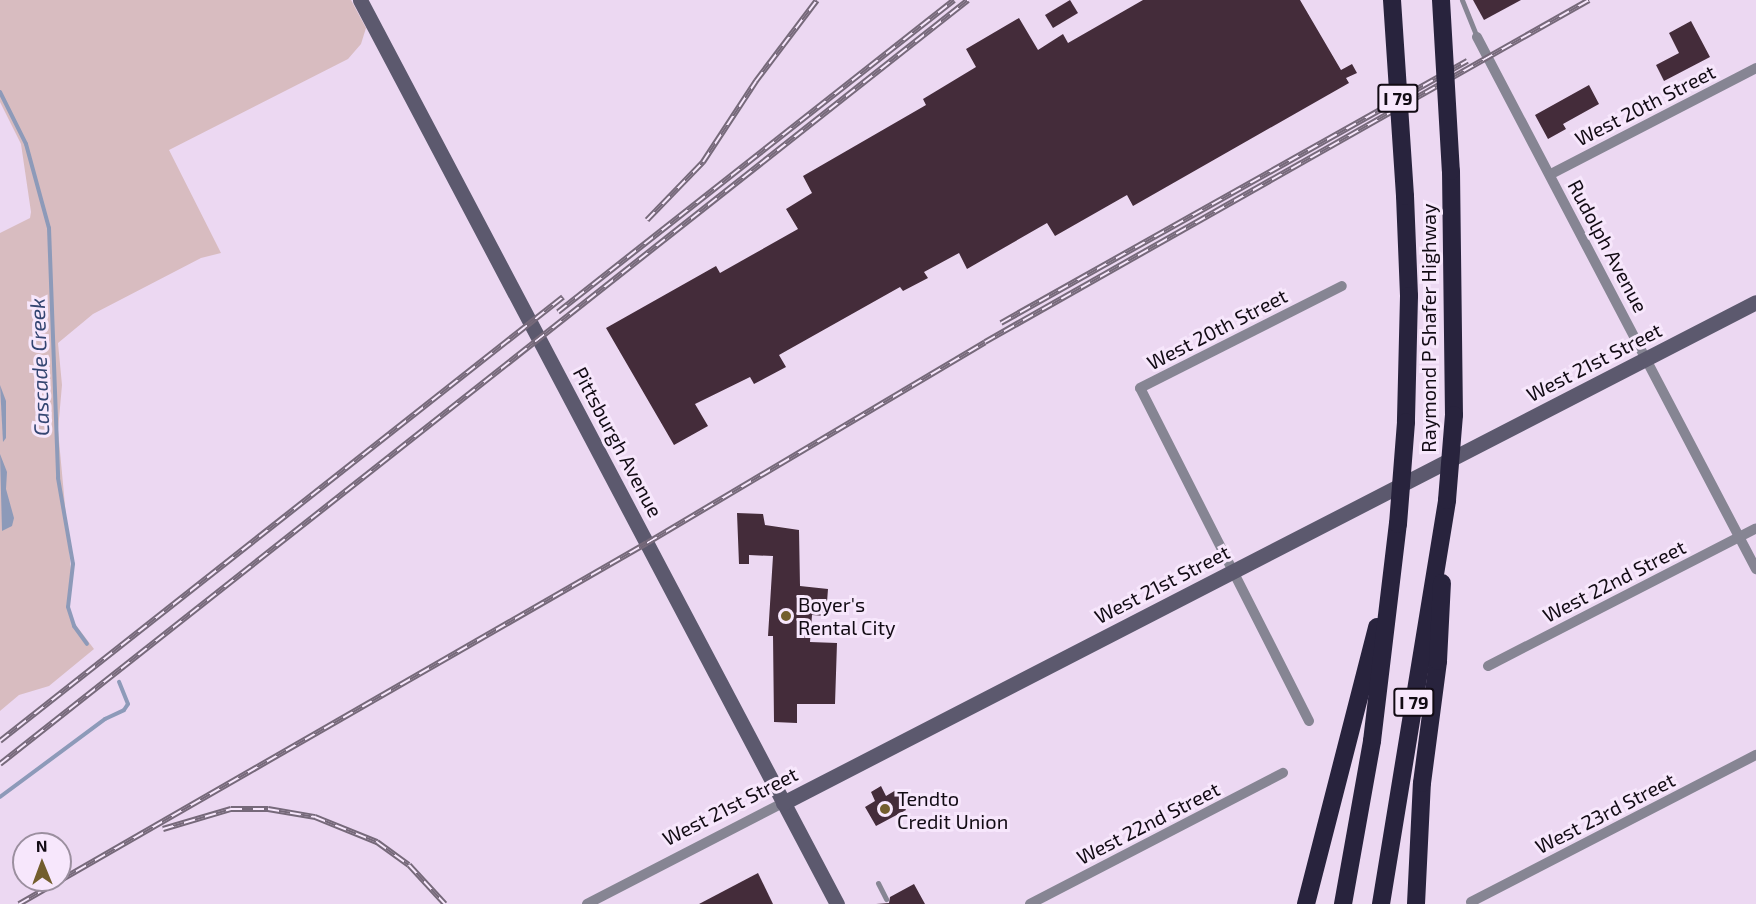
<!DOCTYPE html>
<style>
body{margin:0}
#map{position:relative;width:1756px;height:904px;overflow:hidden;background:#ecd8f2;font-family:"Exo 2",sans-serif}
div>[style]{position:absolute}
[style*='--x']{left:calc(var(--x)*1px);top:calc(var(--y)*1px);width:calc(var(--w)*1px);rotate:calc(var(--a)*1deg)}
.green>*{inset:0;background:#d8bcc0}
.water>*{inset:0;background:#8d9ab9}
.stream>*{height:4px;margin:-2px;padding:0 2px;transform-origin:2px;border-radius:2px;background:#8d9ab9}
.building>*{inset:0;background:#442c3a}
.lane>*{height:5px;margin:-2.5px;padding:0 2.5px;transform-origin:2.5px;border-radius:2.5px;background:#868593}
.street>*{height:10px;margin:-5px;padding:0 5px;transform-origin:5px;border-radius:5px;background:#868593}
.secondary>*{height:15px;margin:-7.5px;padding:0 7.5px;transform-origin:7.5px;border-radius:7.5px;background:#5c596e}
.highway>*{height:18px;margin:-9px;padding:0 9px;transform-origin:9px;border-radius:9px;background:#28233d}
.rail>*{height:6px;margin-top:-3px;transform-origin:0;background:repeating-linear-gradient(90deg,#f7e7fc 0 11px,#76697a 0 22px);box-sizing:border-box;border-block:2px solid #76697a}
.highway-bridge>*{height:18px;margin:-9px;padding:0 9px;transform-origin:9px;border-radius:9px;background:#28233d}
.dots>*{width:16px;height:16px;translate:-50% -50%;box-sizing:border-box;border:3px solid #f7e7fc;border-radius:50%}
span{translate:-50% -50%;white-space:nowrap;text-align:center;line-height:1.15;-webkit-text-stroke:6px #f7e7fc;paint-order:stroke}
.shield-label span{padding:2px 4px;background:#f7e7fc;border:2px solid;border-radius:4px;-webkit-text-stroke-width:0}
.shield-label{font-size:18px;color:#120b14;font-weight:700}
.street-label{font-size:20px;color:#120b14}
.poi-label{font-size:20px;color:#120b14}
.left{translate:0 -50%;text-align:left}
.water-label{font-size:21px;color:#334571;font-style:italic}
.north{position:absolute;left:12px;top:832px;width:60px;height:60px;box-sizing:border-box;background:#f7e7fc;border:2px solid #9b8f9f;border-radius:50%;rotate:359deg;font-size:16px;font-weight:700;line-height:24px;text-align:center;color:#120b14}
.north::after{content:'';display:block;margin:auto;width:21px;height:27px;background:#735e2d;clip-path:polygon(50% 0,100% 100%,50% 72%,0 100%)}
</style>
<div id="map">
<div class="green">
<i style="clip-path:polygon(0 0,351px 0,366px 28px,361px 44px,348px 59px,169px 150px,221px 253px,201px 258px,93px 314px,58px 343px,62px 385px,58px 430px,71px 570px,69px 616px,94px 649px,49px 686px,19px 695px,0 711px,0 233px,30px 218px,31px 212px,21px 144px,0 102px)"></i>
</div>
<div class="water">
<i style="clip-path:polygon(0 385px,6px 401px,6px 438px,3px 442px)"></i>
<i style="clip-path:polygon(0 454px,7px 472px,6px 489px,14px 518px,12px 526px,2px 531px)"></i>
</div>
<div class="stream">
<i style="--x:0;--y:92;--w:58;--a:63.4"></i>
<i style="--x:26;--y:144;--w:87;--a:74.7"></i>
<i style="--x:49;--y:228;--w:250;--a:87.9"></i>
<i style="--x:58;--y:478;--w:87;--a:80.1"></i>
<i style="--x:73;--y:564;--w:43;--a:96.6"></i>
<i style="--x:68;--y:607;--w:20;--a:72"></i>
<i style="--x:74;--y:626;--w:22;--a:54"></i>
<i style="--x:0;--y:797;--w:131;--a:-36.6"></i>
<i style="--x:105;--y:719;--w:21;--a:-25"></i>
<i style="--x:124;--y:710;--w:7;--a:-56"></i>
<i style="--x:128;--y:704;--w:24;--a:-112"></i>
</div>
<div class="building">
<i style="clip-path:polygon(1070px 0,1078px 13px,1053px 28px,1045px 15px)"></i>
<i style="clip-path:polygon(1143px 0,1300px 0,1341px 70px,1352px 64px,1357px 73px,1346px 78px,1349px 83px,1133px 206px,1127px 195px,1055px 236px,1047px 223px,967px 269px,959px 253px,924px 272px,928px 278px,903px 291px,900px 287px,779px 355px,786px 367px,754px 384px,750px 377px,695px 404px,708px 426px,674px 445px,606px 328px,716px 266px,720px 273px,798px 229px,786px 209px,812px 193px,803px 176px,926px 105px,923px 99px,976px 67px,966px 49px,1019px 18px,1038px 50px,1063px 34px,1068px 43px)"></i>
<i style="clip-path:polygon(1473px 0,1521px 0,1484px 20px)"></i>
<i style="clip-path:polygon(1691px 21px,1710px 57px,1664px 81px,1656px 65px,1679px 53px,1669px 33px)"></i>
<i style="clip-path:polygon(1589px 85px,1599px 104px,1563px 124px,1566px 129px,1548px 139px,1535px 115px)"></i>
<i style="clip-path:polygon(737px 513px,763px 514px,765px 525px,799px 530px,800px 586px,828px 589px,826px 616px,812px 615px,810px 642px,837px 643px,835px 704px,797px 704px,797px 723px,774px 722px,773px 636px,768px 636px,773px 556px,749px 555px,749px 564px,739px 564px)"></i>
<i style="clip-path:polygon(881px 786px,886px 796px,896px 790px,906px 810px,876px 826px,865px 807px,875px 801px,871px 792px)"></i>
<i style="clip-path:polygon(758px 873px,773px 904px,699px 904px)"></i>
<i style="clip-path:polygon(914px 884px,925px 904px,876px 904px,889px 903px,890px 897px)"></i>
</div>
<div class="lane">
<i style="--x:1462;--y:0;--w:40;--a:68"></i>
<i style="--x:878;--y:883;--w:18;--a:63"></i>
</div>
<div class="street">
<i style="--x:1477;--y:37;--w:601;--a:62.33"></i>
<i style="--x:1551;--y:174;--w:231;--a:-27.3"></i>
<i style="--x:1488;--y:666;--w:301;--a:-27.2"></i>
<i style="--x:1309;--y:721;--w:373;--a:-116.9"></i>
<i style="--x:1140;--y:388;--w:226;--a:-26.8"></i>
<i style="--x:1471;--y:902;--w:321;--a:-27.3"></i>
<i style="--x:587;--y:904;--w:220;--a:-27.3"></i>
<i style="--x:1030;--y:904;--w:285;--a:-27.4"></i>
</div>
<div class="secondary">
<i style="--x:360;--y:0;--w:1022;--a:62.18"></i>
<i style="--x:783;--y:803;--w:1094;--a:-27.24"></i>
</div>
<div class="highway">
<i style="--x:1451;--y:171;--w:244;--a:89.3"></i>
<i style="--x:1405;--y:196;--w:100;--a:87.7"></i>
<i style="--x:1409;--y:296;--w:126;--a:91.4"></i>
<i style="--x:1306;--y:904;--w:286;--a:-75.6"></i>
<i style="--x:1343;--y:904;--w:166;--a:-79.9"></i>
<i style="--x:1372;--y:741;--w:219;--a:-83.2"></i>
<i style="--x:1381;--y:904;--w:409;--a:-80.7"></i>
<i style="--x:1416;--y:904;--w:121;--a:-87.2"></i>
<i style="--x:1422;--y:783;--w:123;--a:-82.5"></i>
<i style="--x:1438;--y:661;--w:78;--a:-87.1"></i>
</div>
<div class="rail">
<i style="--x:647;--y:220;--w:81;--a:-46"></i>
<i style="--x:703;--y:162;--w:97;--a:-56.8"></i>
<i style="--x:756;--y:81;--w:101;--a:-53"></i>
<i style="--x:558;--y:312;--w:504;--a:-38.23"></i>
<i style="--x:1001;--y:323;--w:535;--a:-29.35"></i>
<i style="--x:0;--y:741;--w:717;--a:-38.26"></i>
<i style="--x:0;--y:764;--w:1233;--a:-38.28"></i>
<i style="--x:163;--y:829;--w:71;--a:-16.4"></i>
<i style="--x:231;--y:809;--w:37;--a:0"></i>
<i style="--x:268;--y:809;--w:48;--a:9.7"></i>
<i style="--x:315;--y:817;--w:67;--a:22"></i>
<i style="--x:377;--y:842;--w:39;--a:36"></i>
<i style="--x:409;--y:865;--w:53;--a:47.3"></i>
<i style="--x:19;--y:904;--w:724;--a:-29.89"></i>
<i style="--x:647;--y:543;--w:393;--a:-30.7"></i>
<i style="--x:985;--y:342;--w:694;--a:-29.52"></i>
</div>
<div class="highway-bridge">
<i style="--x:1392;--y:0;--w:196;--a:86.2"></i>
<i style="--x:1441;--y:0;--w:171;--a:86.7"></i>
<i style="--x:1447;--y:500;--w:85;--a:-85.3"></i>
<i style="--x:1398;--y:524;--w:102;--a:-85.5"></i>
</div>
<div class="dots">
<i style="left:786px;top:616px;background:#735e2d"></i>
<i style="left:885px;top:809px;background:#735e2d"></i>
</div>
<div class="shield-label">
<span style="left:1398px;top:98px">I 79</span>
<span style="left:1414px;top:702px">I 79</span>
</div>
<div class="street-label">
<span style="left:1645px;top:105px;rotate:-27deg">West 20th Street</span>
<span style="left:1608px;top:246px;rotate:62deg">Rudolph Avenue</span>
<span style="left:1428px;top:328px;rotate:-90deg">Raymond P Shafer Highway</span>
<span style="left:1217px;top:329px;rotate:-27deg">West 20th Street</span>
<span style="left:1594px;top:362px;rotate:-27deg">West 21st Street</span>
<span style="left:618px;top:442px;rotate:62deg">Pittsburgh Avenue</span>
<span style="left:1614px;top:581px;rotate:-27deg">West 22nd Street</span>
<span style="left:1162px;top:584px;rotate:-27deg">West 21st Street</span>
<span style="left:730px;top:806px;rotate:-27deg">West 21st Street</span>
<span style="left:1605px;top:813px;rotate:-27deg">West 23rd Street</span>
<span style="left:1148px;top:823px;rotate:-27deg">West 22nd Street</span>
</div>
<div class="poi-label">
<span class="left" style="left:798px;top:616px">Boyer's<br>Rental City</span>
<span class="left" style="left:897px;top:810px">Tendto<br>Credit Union</span>
</div>
<div class="water-label">
<span style="left:39px;top:367px;rotate:-92deg">Cascade Creek</span>
</div>
<div class="north">N</div>
</div>
